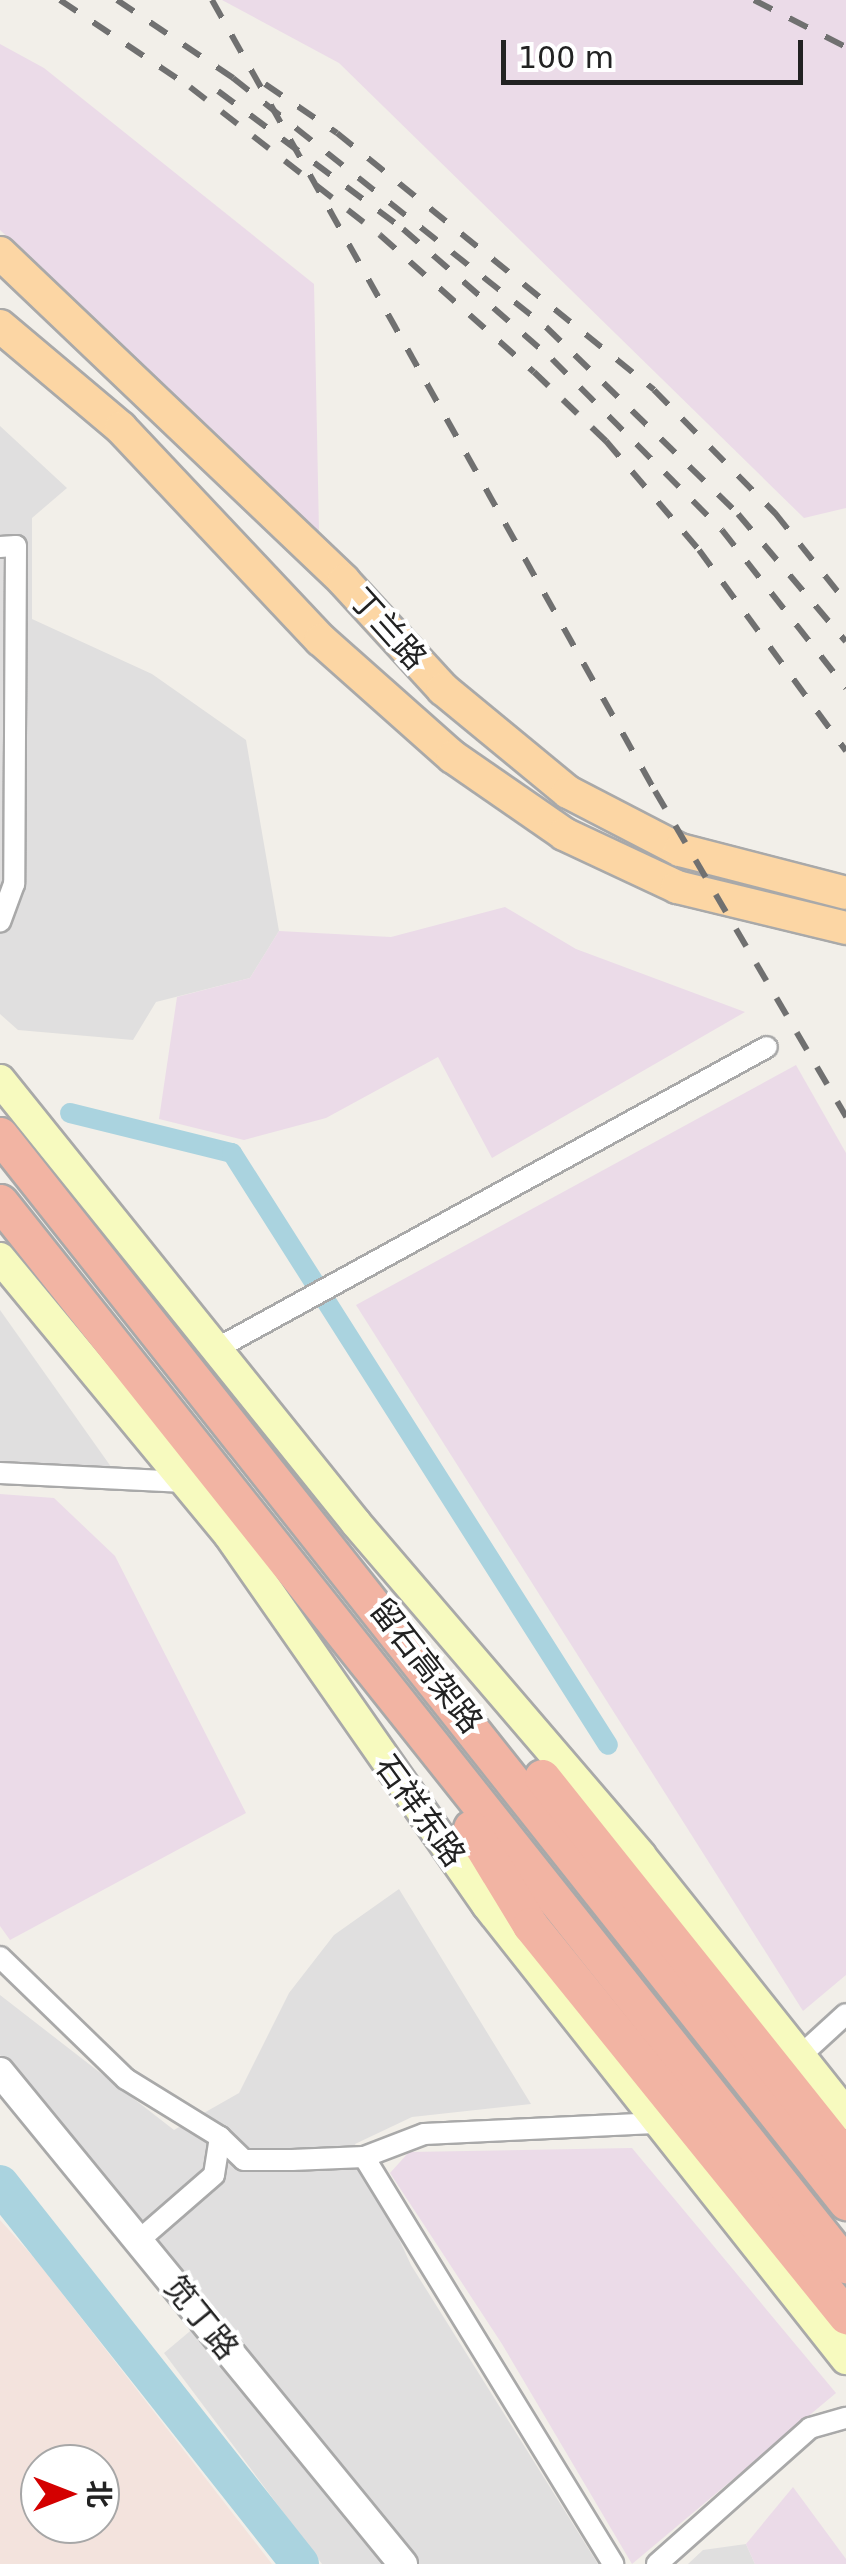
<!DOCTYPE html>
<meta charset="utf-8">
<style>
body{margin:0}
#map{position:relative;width:846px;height:2564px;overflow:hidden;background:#f2efe9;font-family:"DejaVu Sans","Noto Sans SC",sans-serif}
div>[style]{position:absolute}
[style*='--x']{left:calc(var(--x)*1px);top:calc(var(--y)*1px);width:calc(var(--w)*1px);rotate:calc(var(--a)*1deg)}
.residential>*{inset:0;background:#e0dfdf}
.industrial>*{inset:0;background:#ebdbe8}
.military>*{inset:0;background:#f3e3dd}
.canal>*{height:20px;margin:-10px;padding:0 10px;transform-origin:10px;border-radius:10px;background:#aad3df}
.river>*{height:38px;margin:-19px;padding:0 19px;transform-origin:19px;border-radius:19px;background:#aad3df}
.roads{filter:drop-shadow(2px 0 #a9a9a9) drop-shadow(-2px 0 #a9a9a9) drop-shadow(0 2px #a9a9a9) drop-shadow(0 -2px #a9a9a9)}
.minor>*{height:20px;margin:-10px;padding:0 10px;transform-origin:10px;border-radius:10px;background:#fff}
.tertiary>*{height:28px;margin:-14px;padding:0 14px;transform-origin:14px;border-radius:14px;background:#fff}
.secondary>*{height:30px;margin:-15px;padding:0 15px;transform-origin:15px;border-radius:15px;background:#f7fabf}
.primary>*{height:32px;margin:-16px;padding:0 16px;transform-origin:16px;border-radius:16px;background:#fcd6a4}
.trunk>*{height:35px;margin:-17.5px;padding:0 17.5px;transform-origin:17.5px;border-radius:17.5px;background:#f2b4a3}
.rail>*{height:6px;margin-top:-3px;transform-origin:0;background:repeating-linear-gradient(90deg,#707070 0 20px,transparent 0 40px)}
span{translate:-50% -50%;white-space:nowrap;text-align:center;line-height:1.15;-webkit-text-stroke:8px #fff;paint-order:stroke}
.street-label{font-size:32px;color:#222}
.north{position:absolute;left:20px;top:2444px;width:100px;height:100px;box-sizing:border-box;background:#fff;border:2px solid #a7a7a7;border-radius:50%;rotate:90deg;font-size:28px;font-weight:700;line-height:40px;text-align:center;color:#222}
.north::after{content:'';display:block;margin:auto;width:35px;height:45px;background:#d40000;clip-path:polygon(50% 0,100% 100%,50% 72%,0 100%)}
.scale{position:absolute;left:501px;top:40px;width:302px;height:45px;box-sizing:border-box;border:5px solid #222;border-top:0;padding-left:12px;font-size:30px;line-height:35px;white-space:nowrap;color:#222;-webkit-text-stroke:8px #fff;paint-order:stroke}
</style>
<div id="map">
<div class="residential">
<i style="clip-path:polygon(0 426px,67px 488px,32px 518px,32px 619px,152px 674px,246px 740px,279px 931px,250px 978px,156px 1002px,133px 1040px,18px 1030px,0 1014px)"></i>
<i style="clip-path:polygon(0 1310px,114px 1471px,0 1461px)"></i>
<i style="clip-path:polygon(399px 1889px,531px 2104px,412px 2117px,355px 2144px,411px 2265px,598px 2564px,322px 2564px,164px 2353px,214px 2311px,0 2055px,0 1995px,174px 2130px,239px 2093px,289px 1993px,334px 1935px)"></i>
<i style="clip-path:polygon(746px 2544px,755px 2564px,688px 2564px,703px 2550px)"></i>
</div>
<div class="industrial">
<i style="clip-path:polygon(222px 0,846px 0,846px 508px,804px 518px,339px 63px)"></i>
<i style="clip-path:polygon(0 44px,44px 68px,314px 284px,319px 532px,0 230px)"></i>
<i style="clip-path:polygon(505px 907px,576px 949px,745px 1012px,492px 1158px,438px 1057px,326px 1118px,244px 1140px,159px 1119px,177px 997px,250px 978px,279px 931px,391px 937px)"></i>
<i style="clip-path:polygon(796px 1065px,846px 1153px,846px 1975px,803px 2011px,356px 1305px)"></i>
<i style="clip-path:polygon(0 1494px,54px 1498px,115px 1556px,246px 1813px,10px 1940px,0 1926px)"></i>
<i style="clip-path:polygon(632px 2148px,836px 2393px,632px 2564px,502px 2344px,390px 2173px,409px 2152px)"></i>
<i style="clip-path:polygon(793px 2487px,846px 2559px,846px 2564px,755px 2564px,746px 2544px)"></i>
</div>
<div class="military">
<i style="clip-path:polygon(evenodd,0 2220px,37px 2261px,272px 2564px,0 2564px,0 2220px,40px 2464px,100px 2464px,100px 2524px,40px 2524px,40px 2464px)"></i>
</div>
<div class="canal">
<i style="--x:70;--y:1113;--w:167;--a:13.9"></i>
<i style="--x:232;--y:1153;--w:701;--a:57.58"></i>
</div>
<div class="river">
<i style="--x:0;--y:2184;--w:484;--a:51.7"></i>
</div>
<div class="roads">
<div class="minor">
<i style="--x:0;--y:547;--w:16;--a:-4"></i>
<i style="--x:16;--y:546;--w:338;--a:90.3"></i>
<i style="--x:14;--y:884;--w:40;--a:110.2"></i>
<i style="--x:216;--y:1349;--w:628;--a:-28.73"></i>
<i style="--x:0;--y:1473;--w:185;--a:2.8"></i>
<i style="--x:0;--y:1957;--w:175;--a:44.1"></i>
<i style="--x:126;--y:2079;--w:110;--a:31.7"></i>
<i style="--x:220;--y:2137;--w:38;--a:99"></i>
<i style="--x:214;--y:2175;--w:101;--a:139"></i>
<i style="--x:800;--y:2056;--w:62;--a:-42.4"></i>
<i style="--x:220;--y:2137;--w:33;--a:44"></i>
<i style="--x:244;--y:2160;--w:48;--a:0"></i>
<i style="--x:292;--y:2160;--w:72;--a:-2.4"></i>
<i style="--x:364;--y:2157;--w:64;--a:-21"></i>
<i style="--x:424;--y:2134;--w:236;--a:-2.7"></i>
<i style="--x:364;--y:2157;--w:477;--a:58.5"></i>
<i style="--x:657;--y:2564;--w:205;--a:-41.6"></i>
<i style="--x:810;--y:2428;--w:37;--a:-16"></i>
</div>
<div class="tertiary">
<i style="--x:0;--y:2072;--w:636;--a:50.68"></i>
</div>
<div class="secondary">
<i style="--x:0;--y:1080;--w:568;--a:51.21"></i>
<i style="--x:356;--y:1523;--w:438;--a:49.4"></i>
<i style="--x:641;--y:1856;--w:330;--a:51.5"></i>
<i style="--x:0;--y:1258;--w:359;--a:50.4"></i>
<i style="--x:229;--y:1535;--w:451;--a:55.1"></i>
<i style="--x:487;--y:1905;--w:579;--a:51.66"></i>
</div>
<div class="primary">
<i style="--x:0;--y:253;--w:475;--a:43.6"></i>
<i style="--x:344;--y:581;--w:147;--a:47.5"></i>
<i style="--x:443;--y:689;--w:162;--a:39.5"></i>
<i style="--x:568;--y:792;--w:126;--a:27.4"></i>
<i style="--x:680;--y:850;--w:171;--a:14.5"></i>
<i style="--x:0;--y:326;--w:158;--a:40.1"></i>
<i style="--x:121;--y:428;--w:291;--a:46.7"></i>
<i style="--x:321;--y:640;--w:176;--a:41.6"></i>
<i style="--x:453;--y:757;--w:135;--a:34.7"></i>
<i style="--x:564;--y:834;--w:125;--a:25.1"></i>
<i style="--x:677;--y:887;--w:174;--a:13.6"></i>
</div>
<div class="trunk">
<i style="--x:0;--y:1135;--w:1362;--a:51.59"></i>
<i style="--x:0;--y:1202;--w:1359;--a:51.49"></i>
<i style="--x:542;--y:1777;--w:487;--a:51.4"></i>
<i style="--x:471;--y:1828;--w:114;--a:58.7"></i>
<i style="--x:530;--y:1925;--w:503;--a:51.06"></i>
</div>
</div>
<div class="rail">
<i style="--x:60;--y:0;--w:156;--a:33.8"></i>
<i style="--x:190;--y:87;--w:241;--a:37.9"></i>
<i style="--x:380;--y:235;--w:206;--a:41.7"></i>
<i style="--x:534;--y:372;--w:100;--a:43.8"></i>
<i style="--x:606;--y:441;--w:143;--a:49.5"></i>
<i style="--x:699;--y:550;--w:249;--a:53.8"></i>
<i style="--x:117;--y:0;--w:140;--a:33.9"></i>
<i style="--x:233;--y:78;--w:400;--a:38.5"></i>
<i style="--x:546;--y:327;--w:268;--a:44.2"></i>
<i style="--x:738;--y:514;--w:167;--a:49.8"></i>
<i style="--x:212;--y:0;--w:907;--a:60.75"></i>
<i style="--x:655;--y:791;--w:378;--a:59.6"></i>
<i style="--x:754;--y:0;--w:103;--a:27.1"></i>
<i style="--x:265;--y:84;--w:87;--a:34.2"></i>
<i style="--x:337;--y:133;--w:408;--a:39"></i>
<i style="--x:654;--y:390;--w:173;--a:45.5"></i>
<i style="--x:775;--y:513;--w:114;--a:51.4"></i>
<i style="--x:218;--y:91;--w:231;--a:36.7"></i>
<i style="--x:403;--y:229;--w:198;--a:41.1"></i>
<i style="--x:552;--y:359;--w:241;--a:45.2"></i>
<i style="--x:722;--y:530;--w:201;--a:51.9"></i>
</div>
<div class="street-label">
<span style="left:388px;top:629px;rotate:48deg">丁兰路</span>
<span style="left:426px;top:1666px;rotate:52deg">留石高架路</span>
<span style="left:420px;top:1811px;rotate:54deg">石祥东路</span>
<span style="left:201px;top:2318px;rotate:51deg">笕丁路</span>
</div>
<div class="north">北</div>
<div class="scale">100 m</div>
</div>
